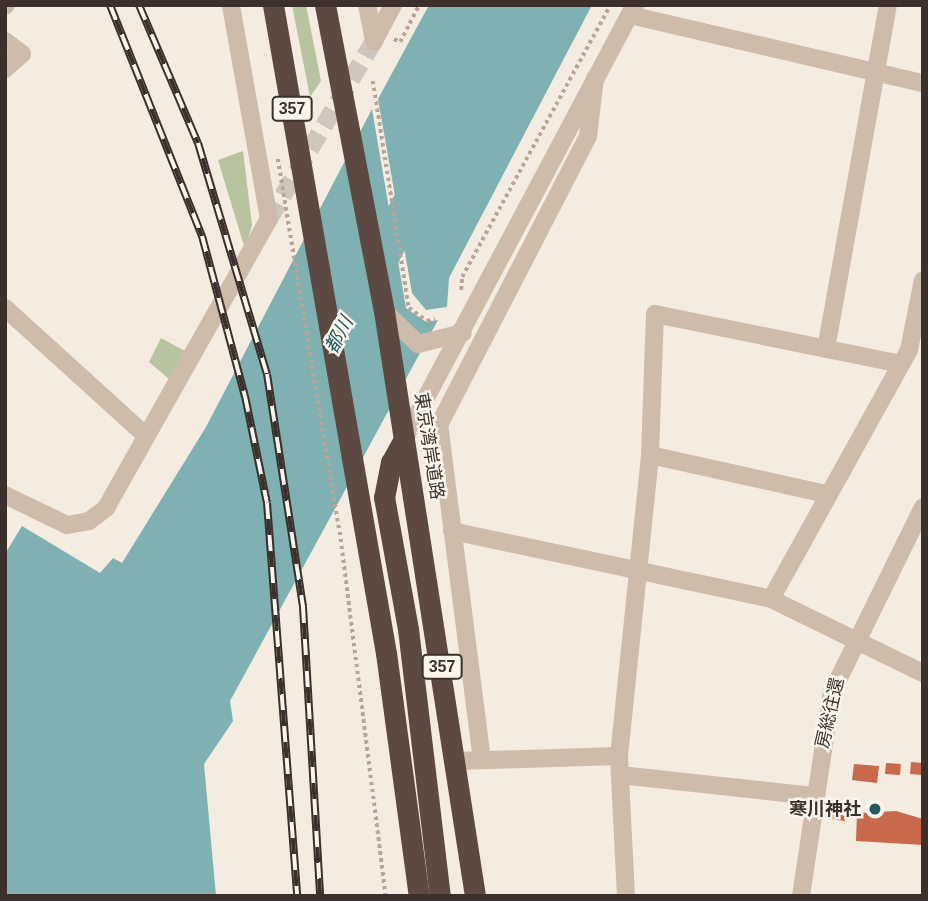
<!DOCTYPE html>
<meta charset="utf-8">
<style>
body{margin:0}
#map{position:relative;width:928px;height:901px;overflow:hidden;background:#f4ebe1;font-family:Helvetica,"Noto Sans JP",sans-serif}
div>[style]{position:absolute}
[style*='--x']{left:calc(var(--x)*1px);top:calc(var(--y)*1px);width:calc(var(--w)*1px);rotate:calc(var(--a)*1deg)}
.green>*{inset:0;background:#b8c4a0}
.water>*{inset:0;background:#7fb0b2}
.river>*{height:35px;margin:-17.5px;padding:0 17.5px;transform-origin:17.5px;border-radius:17.5px;background:#7fb0b2}
.building>*{inset:0;background:#c8694b}
.minor-tunnel>*{height:18px;margin-top:-9px;transform-origin:0;background:repeating-linear-gradient(90deg,#cfc6bd 0 18px,transparent 0 27px)}
.path>*{height:3.5px;margin-top:-1.75px;transform-origin:0;background:repeating-linear-gradient(90deg,#b9a596 0 3.5px,transparent 0 7px)}
.minor>*{height:18px;margin:-9px;padding:0 9px;transform-origin:9px;border-radius:9px;background:#cdbbac}
.highway>*{height:21px;margin:-10.5px;padding:0 10.5px;transform-origin:10.5px;border-radius:10.5px;background:#5c4a42}
.rail>*{height:8px;margin-top:-4px;transform-origin:0;background:repeating-linear-gradient(90deg,#fbf5ee 0 16px,#3b302b 0 32px);box-sizing:border-box;border-block:2px solid #3b302b}
.path-bridge>*{height:3.5px;margin-top:-1.75px;transform-origin:0;background:repeating-linear-gradient(90deg,#b9a596 0 3.5px,transparent 0 7px)}
.dots>*{width:19px;height:19px;translate:-50% -50%;box-sizing:border-box;border:4px solid #fbf5ee;border-radius:50%}
span{translate:-50% -50%;white-space:nowrap;text-align:center;line-height:1.15;-webkit-text-stroke:5px #fbf5ee;paint-order:stroke}
.shield-label span{padding:2px 5px;background:#fbf5ee;border:2px solid;border-radius:5px;-webkit-text-stroke-width:0}
.shield-label{font-size:16px;color:#3b302b;font-weight:700}
.street-label{font-size:18px;color:#3b302b}
.poi-label{font-size:18px;color:#3b302b;font-weight:700}
.right{translate:-100% -50%;text-align:right}
.water-label{font-size:19px;color:#1f5a5e;font-style:italic}
.frame{position:absolute;inset:0;border:7px solid #3b302b;pointer-events:none}
</style>
<div id="map">
<div class="green">
<i style="clip-path:polygon(292px 5px,306px 5px,321px 81px,310px 97px)"></i>
<i style="clip-path:polygon(243px 151px,252px 225px,245px 249px,218px 160px)"></i>
<i style="clip-path:polygon(161px 338px,185px 351px,170px 380px,149px 362px)"></i>
</div>
<div class="water">
<i style="clip-path:polygon(429px 5px,592px 5px,449px 278px,447px 307px,426px 310px,412px 293px,378px 99px)"></i>
<i style="clip-path:polygon(372px 109px,406px 308px,426px 322px,438px 320px,230px 701px,233px 721px,204px 764px,216px 896px,5px 896px,5px 554px,22px 526px,100px 573px,113px 558px,122px 563px,206px 427px)"></i>
</div>
<div class="river">
<i style="--x:370;--y:277;--w:109;--a:-62"></i>
</div>
<div class="building">
<i style="clip-path:polygon(911px 762px,923px 763px,923px 775px,910px 774px)"></i>
<i style="clip-path:polygon(886px 763px,901px 764px,900px 775px,885px 774px)"></i>
<i style="clip-path:polygon(854px 764px,879px 766px,877px 783px,852px 780px)"></i>
<i style="clip-path:polygon(832px 809px,847px 810px,845px 821px,830px 819px)"></i>
<i style="clip-path:polygon(896px 811px,923px 819px,923px 845px,856px 841px,857px 813px)"></i>
</div>
<div class="minor-tunnel">
<i style="--x:269;--y:219;--w:207;--a:-59.5"></i>
</div>
<div class="path">
<i style="--x:394;--y:39;--w:7;--a:27"></i>
<i style="--x:400;--y:42;--w:42;--a:-62.8"></i>
<i style="--x:373;--y:81;--w:230;--a:81"></i>
<i style="--x:409;--y:308;--w:22;--a:36"></i>
<i style="--x:427;--y:321;--w:8;--a:-14"></i>
<i style="--x:461;--y:290;--w:13;--a:-86"></i>
<i style="--x:462;--y:277;--w:310;--a:-61.4"></i>
<i style="--x:340;--y:532;--w:367;--a:82.8"></i>
</div>
<div class="minor">
<i style="--x:367;--y:5;--w:37;--a:79"></i>
<i style="--x:5;--y:6;--w:1;--a:-45"></i>
<i style="--x:630;--y:15;--w:301;--a:13.1"></i>
<i style="--x:5;--y:41;--w:21;--a:37"></i>
<i style="--x:22;--y:54;--w:23;--a:139"></i>
<i style="--x:374;--y:41;--w:41;--a:-62.2"></i>
<i style="--x:5;--y:308;--w:190;--a:42.2"></i>
<i style="--x:384;--y:311;--w:47;--a:44.1"></i>
<i style="--x:418;--y:344;--w:46;--a:-13.7"></i>
<i style="--x:826;--y:349;--w:350;--a:-79.8"></i>
<i style="--x:404;--y:439;--w:492;--a:-62"></i>
<i style="--x:650;--y:455;--w:180;--a:12.5"></i>
<i style="--x:5;--y:495;--w:69;--a:25.8"></i>
<i style="--x:67;--y:525;--w:22;--a:-10"></i>
<i style="--x:89;--y:521;--w:21;--a:-37"></i>
<i style="--x:106;--y:508;--w:332;--a:-60.6"></i>
<i style="--x:269;--y:219;--w:217;--a:-100.1"></i>
<i style="--x:452;--y:531;--w:326;--a:12"></i>
<i style="--x:771;--y:599;--w:169;--a:26"></i>
<i style="--x:771;--y:599;--w:285;--a:-61"></i>
<i style="--x:909;--y:350;--w:71;--a:-78.7"></i>
<i style="--x:482;--y:760;--w:338;--a:-97.3"></i>
<i style="--x:439;--y:425;--w:325;--a:-62.7"></i>
<i style="--x:588;--y:136;--w:58;--a:-83.1"></i>
<i style="--x:458;--y:761;--w:161;--a:-1.8"></i>
<i style="--x:620;--y:775;--w:194;--a:6.2"></i>
<i style="--x:626;--y:896;--w:140;--a:-92.9"></i>
<i style="--x:619;--y:756;--w:303;--a:-84.1"></i>
<i style="--x:650;--y:455;--w:141;--a:-88"></i>
<i style="--x:655;--y:314;--w:251;--a:11.5"></i>
<i style="--x:801;--y:896;--w:206;--a:-81.4"></i>
<i style="--x:832;--y:692;--w:206;--a:-63.8"></i>
</div>
<div class="highway">
<i style="--x:273;--y:5;--w:658;--a:80.11"></i>
<i style="--x:386;--y:653;--w:245;--a:82.3"></i>
<i style="--x:325;--y:5;--w:312;--a:79.1"></i>
<i style="--x:384;--y:311;--w:592;--a:81.16"></i>
<i style="--x:404;--y:439;--w:26;--a:119"></i>
<i style="--x:391;--y:462;--w:36;--a:101"></i>
<i style="--x:384;--y:497;--w:134;--a:79.7"></i>
<i style="--x:408;--y:629;--w:269;--a:83.2"></i>
</div>
<div class="rail">
<i style="--x:110;--y:5;--w:249;--a:68.3"></i>
<i style="--x:202;--y:236;--w:166;--a:75"></i>
<i style="--x:245;--y:396;--w:109;--a:78.4"></i>
<i style="--x:267;--y:503;--w:394;--a:85.6"></i>
<i style="--x:139;--y:5;--w:150;--a:66.9"></i>
<i style="--x:198;--y:143;--w:241;--a:73.4"></i>
<i style="--x:267;--y:374;--w:236;--a:81.2"></i>
<i style="--x:303;--y:607;--w:289;--a:86.6"></i>
</div>
<div class="path-bridge">
<i style="--x:278;--y:159;--w:378;--a:80.6"></i>
</div>
<div class="dots">
<i style="left:875px;top:809px;background:#1f5a5e"></i>
</div>
<div class="shield-label">
<span style="left:292px;top:109px">357</span>
<span style="left:442px;top:667px">357</span>
</div>
<div class="street-label">
<span style="left:429px;top:446px;rotate:81deg">東京湾岸道路</span>
<span style="left:830px;top:713px;rotate:-77deg">房総往還</span>
</div>
<div class="poi-label">
<span class="right" style="left:861px;top:809px">寒川神社</span>
</div>
<div class="water-label">
<span style="left:339px;top:335px;rotate:-62deg">都川</span>
</div>
<div class="frame"></div>
</div>
